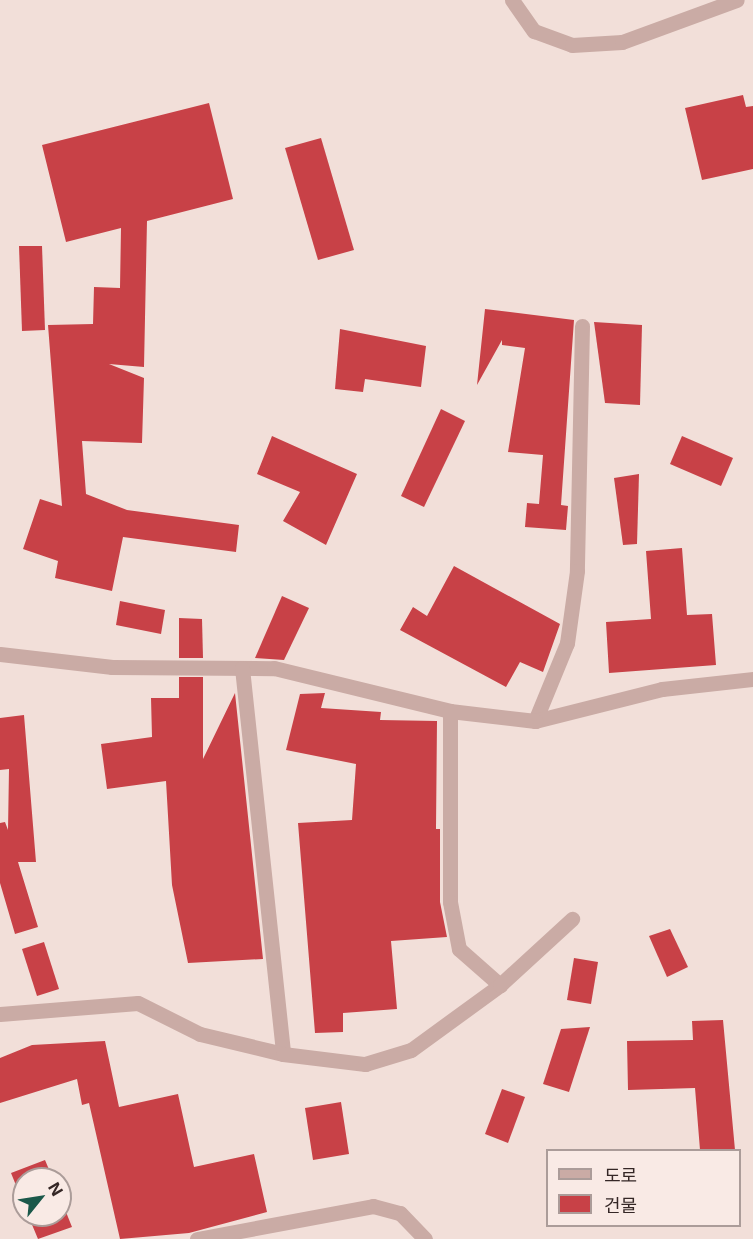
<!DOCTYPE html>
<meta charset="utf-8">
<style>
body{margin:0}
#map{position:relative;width:753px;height:1239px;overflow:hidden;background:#f2dfd9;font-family:Inter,"Noto Sans KR",sans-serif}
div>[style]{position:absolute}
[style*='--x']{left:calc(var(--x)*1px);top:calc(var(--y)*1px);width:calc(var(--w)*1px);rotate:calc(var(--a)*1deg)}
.building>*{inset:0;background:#c84147}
.minor>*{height:15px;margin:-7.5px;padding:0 7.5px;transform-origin:7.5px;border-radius:7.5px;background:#caaba5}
span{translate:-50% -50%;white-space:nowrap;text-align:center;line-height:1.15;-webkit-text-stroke:6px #f9eae5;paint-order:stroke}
.legend{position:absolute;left:546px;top:1149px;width:195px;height:78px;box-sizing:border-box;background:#f9eae5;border:2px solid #ab9c99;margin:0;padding:8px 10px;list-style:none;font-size:18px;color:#352726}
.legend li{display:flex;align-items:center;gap:12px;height:30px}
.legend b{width:30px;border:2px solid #ab9c99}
.north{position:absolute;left:12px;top:1167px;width:60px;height:60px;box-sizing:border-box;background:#f9eae5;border:2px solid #ab9c99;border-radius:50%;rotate:60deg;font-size:16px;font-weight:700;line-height:24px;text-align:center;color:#352726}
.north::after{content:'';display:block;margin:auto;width:21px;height:27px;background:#1b584a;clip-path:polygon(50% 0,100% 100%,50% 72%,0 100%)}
</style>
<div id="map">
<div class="building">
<i style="clip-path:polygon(743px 95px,746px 107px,753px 106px,753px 169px,702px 180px,685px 108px)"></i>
<i style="clip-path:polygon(209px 103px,233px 199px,147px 221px,144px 367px,109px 364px,144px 378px,142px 443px,82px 441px,86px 494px,127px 510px,239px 525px,236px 552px,123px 537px,112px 591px,55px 578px,58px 561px,23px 549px,40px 499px,62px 506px,48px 325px,93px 324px,94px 287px,120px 288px,121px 228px,66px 242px,42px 145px)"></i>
<i style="clip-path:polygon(321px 138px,354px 250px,318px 260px,285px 148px)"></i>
<i style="clip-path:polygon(19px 246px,42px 246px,45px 330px,22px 331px)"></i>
<i style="clip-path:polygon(485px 309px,574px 320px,561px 505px,568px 506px,566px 530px,525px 527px,527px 503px,539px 504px,543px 455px,508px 452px,525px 348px,502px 345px,502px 340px,477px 385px)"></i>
<i style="clip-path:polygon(594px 322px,642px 325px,640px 405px,605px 403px)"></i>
<i style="clip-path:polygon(340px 329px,426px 346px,421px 387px,365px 379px,363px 392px,335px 389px)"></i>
<i style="clip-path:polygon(441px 409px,465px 421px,424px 507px,401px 496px)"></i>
<i style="clip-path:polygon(272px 436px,357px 474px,326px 545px,283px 521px,300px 492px,257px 474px)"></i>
<i style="clip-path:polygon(682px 436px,733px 458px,721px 486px,670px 464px)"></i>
<i style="clip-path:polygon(639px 474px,637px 544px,623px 545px,614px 478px)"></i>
<i style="clip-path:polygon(682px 548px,687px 615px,712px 614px,716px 665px,609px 673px,606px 622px,651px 619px,646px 551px)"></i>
<i style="clip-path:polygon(454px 566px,560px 624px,543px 672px,520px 662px,506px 687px,400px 630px,413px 607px,427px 616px)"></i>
<i style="clip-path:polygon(282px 596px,309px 608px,284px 660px,255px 658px)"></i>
<i style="clip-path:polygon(120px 601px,165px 610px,161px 634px,116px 625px)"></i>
<i style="clip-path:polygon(179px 618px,202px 619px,203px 658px,179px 658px)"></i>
<i style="clip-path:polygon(179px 677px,203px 677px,203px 759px,235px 693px,263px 959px,188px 963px,172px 885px,166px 781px,107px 789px,101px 744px,152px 737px,151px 698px,179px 698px)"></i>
<i style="clip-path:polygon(325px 693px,321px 708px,381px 712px,380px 720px,437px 721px,436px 829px,440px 829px,440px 902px,447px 937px,391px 941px,397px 1009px,343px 1013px,343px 1032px,315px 1033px,298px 823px,352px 820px,356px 764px,286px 750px,300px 694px)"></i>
<i style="clip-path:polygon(24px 715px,36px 862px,18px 862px,38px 927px,15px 934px,0 883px,0 823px,5px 822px,8px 830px,9px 769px,0 770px,0 718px)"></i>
<i style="clip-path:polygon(670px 929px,688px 967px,667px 977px,649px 936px)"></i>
<i style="clip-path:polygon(44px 942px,59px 989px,37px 996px,22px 949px)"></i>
<i style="clip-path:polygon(574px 958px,598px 962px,591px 1004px,567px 1000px)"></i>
<i style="clip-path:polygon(723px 1020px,735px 1150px,700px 1150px,695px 1088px,628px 1090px,627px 1041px,693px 1040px,692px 1021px)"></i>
<i style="clip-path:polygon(590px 1027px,569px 1092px,543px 1084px,561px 1029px)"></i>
<i style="clip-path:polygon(105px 1041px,119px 1107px,178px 1094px,194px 1167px,254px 1154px,267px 1212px,189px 1233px,120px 1239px,89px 1103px,82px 1105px,77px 1079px,0 1103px,0 1058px,32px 1045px)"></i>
<i style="clip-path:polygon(502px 1089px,525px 1097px,508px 1143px,485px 1134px)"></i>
<i style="clip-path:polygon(341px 1102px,349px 1154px,313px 1160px,305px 1108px)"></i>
<i style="clip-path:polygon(45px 1160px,53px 1179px,24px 1179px,24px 1205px,11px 1173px)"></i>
<i style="clip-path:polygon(60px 1197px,72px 1227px,38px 1239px,28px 1215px,60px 1215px)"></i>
</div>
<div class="minor">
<i style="--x:512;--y:0;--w:38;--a:55"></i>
<i style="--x:534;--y:31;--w:40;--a:20.2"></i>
<i style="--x:572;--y:45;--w:50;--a:-3.4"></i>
<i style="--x:622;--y:42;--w:122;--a:-20.1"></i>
<i style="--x:582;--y:326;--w:245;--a:91.2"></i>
<i style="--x:577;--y:571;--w:73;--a:97.9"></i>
<i style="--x:567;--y:643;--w:84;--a:112.3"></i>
<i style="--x:535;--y:721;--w:131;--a:-14.1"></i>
<i style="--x:662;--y:689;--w:92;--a:-6.3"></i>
<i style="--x:0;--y:654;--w:113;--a:6.6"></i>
<i style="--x:112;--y:667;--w:162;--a:0.4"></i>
<i style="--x:274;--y:668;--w:181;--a:13.7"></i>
<i style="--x:450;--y:711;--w:86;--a:6.7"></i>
<i style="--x:242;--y:668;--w:388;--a:83.9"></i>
<i style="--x:450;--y:711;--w:191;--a:90"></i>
<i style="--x:450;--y:902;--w:48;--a:79.2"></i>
<i style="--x:459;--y:949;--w:55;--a:41.3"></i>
<i style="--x:0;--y:1014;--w:138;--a:-4.6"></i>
<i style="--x:138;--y:1003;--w:69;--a:26.6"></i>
<i style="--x:200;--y:1034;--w:85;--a:13.5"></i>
<i style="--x:283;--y:1054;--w:83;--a:7"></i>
<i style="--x:365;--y:1064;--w:48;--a:-16.9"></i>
<i style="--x:411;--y:1050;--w:110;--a:-36.1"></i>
<i style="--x:500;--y:985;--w:98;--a:-42.5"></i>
<i style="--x:197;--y:1239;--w:179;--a:-10.6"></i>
<i style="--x:373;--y:1206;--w:28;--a:15"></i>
<i style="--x:400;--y:1213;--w:36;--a:46"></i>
</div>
<ul class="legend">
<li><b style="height:8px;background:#caaba5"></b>도로</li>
<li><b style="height:16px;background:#c84147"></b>건물</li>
</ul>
<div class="north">N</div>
</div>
